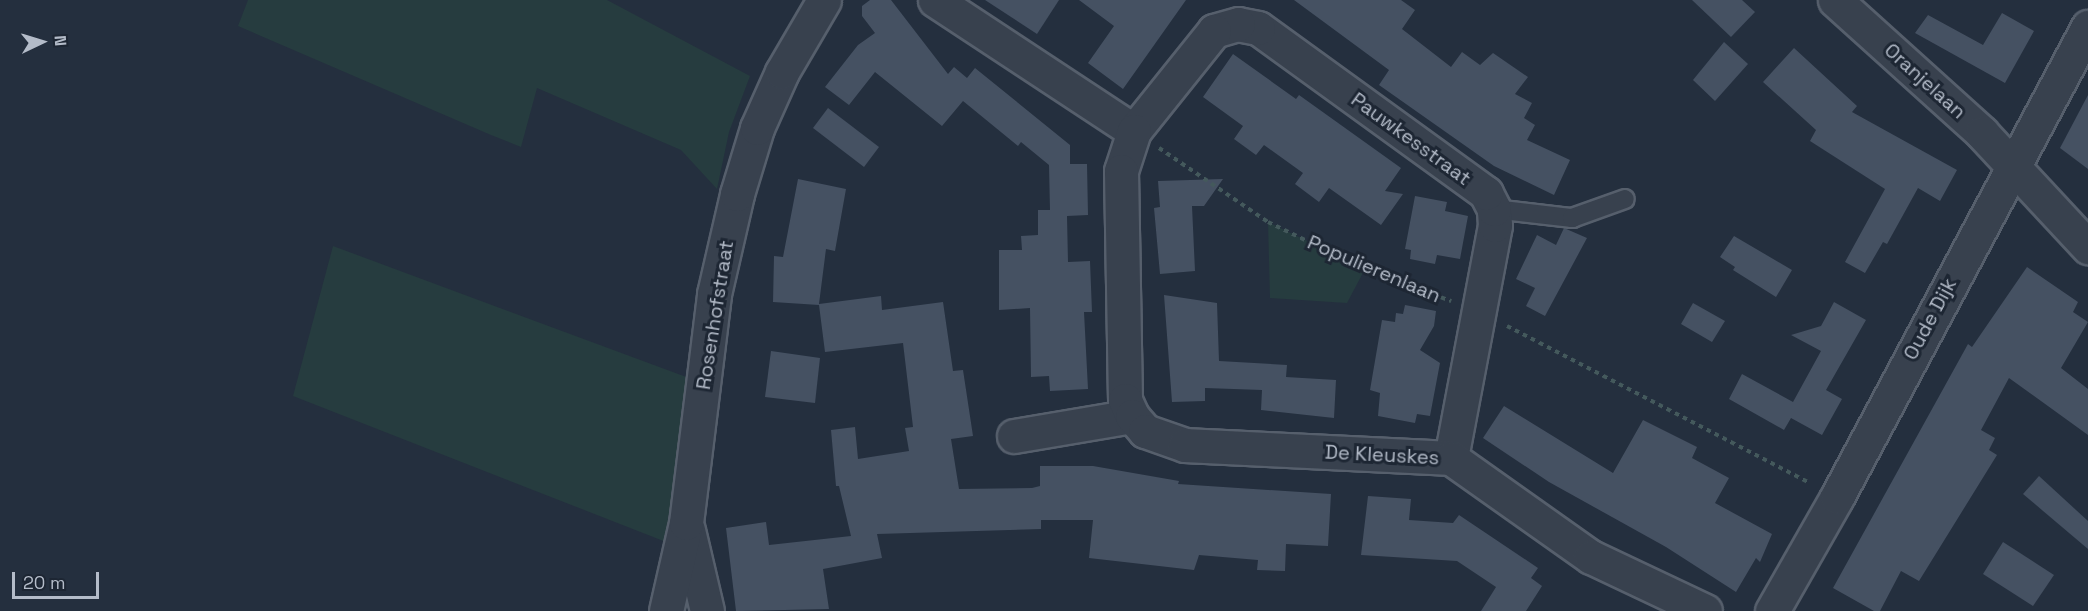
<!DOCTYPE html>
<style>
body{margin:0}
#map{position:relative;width:2088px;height:611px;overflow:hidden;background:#242f3e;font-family:"Space Grotesk",sans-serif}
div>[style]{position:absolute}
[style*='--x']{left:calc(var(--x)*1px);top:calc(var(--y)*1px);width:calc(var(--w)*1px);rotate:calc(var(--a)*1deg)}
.green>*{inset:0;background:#263c3f}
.building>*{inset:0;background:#455162}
.path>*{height:4px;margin-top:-2px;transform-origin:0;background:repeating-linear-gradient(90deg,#44595c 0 4.5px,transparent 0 9px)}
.roads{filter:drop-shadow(2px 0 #565f6c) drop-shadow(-2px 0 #565f6c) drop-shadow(0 2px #565f6c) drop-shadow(0 -2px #565f6c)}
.service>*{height:18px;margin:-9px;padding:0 9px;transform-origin:9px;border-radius:9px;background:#38414e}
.minor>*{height:33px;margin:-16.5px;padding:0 16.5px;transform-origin:16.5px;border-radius:16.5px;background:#38414e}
span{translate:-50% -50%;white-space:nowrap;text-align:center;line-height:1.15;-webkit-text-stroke:6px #1d2633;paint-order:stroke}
.street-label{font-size:20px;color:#b4bcc9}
.north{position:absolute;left:12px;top:12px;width:60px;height:60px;-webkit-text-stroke:4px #1d2633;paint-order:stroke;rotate:86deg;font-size:16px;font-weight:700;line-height:24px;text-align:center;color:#b4bcc9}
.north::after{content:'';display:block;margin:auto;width:21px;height:27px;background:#b4bcc9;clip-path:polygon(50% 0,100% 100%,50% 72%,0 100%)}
.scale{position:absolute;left:12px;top:572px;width:87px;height:27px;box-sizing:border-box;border:3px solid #b4bcc9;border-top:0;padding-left:8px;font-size:18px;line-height:21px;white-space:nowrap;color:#b4bcc9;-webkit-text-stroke:4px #1d2633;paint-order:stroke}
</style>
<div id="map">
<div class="green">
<i style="clip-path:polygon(248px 0,607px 0,750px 76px,729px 132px,717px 189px,681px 150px,537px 88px,521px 147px,491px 135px,238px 26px)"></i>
<i style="clip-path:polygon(1268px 222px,1365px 269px,1347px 303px,1270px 298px)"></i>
<i style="clip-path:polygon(333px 246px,689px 378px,666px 542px,293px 396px)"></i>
</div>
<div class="building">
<i style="clip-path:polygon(870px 0,891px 0,948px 74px,954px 67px,967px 78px,975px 68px,1070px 145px,1070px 164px,1087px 164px,1088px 215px,1067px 216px,1068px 262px,1090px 261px,1092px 312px,1084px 312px,1088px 389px,1050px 391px,1049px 376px,1031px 377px,1030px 308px,999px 310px,999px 250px,1022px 250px,1021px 236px,1038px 235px,1038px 210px,1050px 210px,1049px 165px,1021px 142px,1018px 146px,963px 101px,942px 126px,875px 72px,849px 105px,825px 87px,858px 45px,875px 33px,862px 16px,862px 6px)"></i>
<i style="clip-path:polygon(985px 0,1059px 0,1037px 34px)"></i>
<i style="clip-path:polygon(1079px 0,1186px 0,1123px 89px,1088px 63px,1114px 26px)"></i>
<i style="clip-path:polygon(1294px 0,1401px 0,1415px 10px,1402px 29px,1451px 67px,1462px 52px,1480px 65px,1493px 53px,1528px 77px,1515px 94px,1532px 103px,1524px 118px,1535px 125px,1527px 140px,1570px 160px,1554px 195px,1494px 166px,1379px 85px,1389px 70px)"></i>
<i style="clip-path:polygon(1692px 0,1742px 0,1755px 12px,1731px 37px)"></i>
<i style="clip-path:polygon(2002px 13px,2034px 31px,2005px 83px,1915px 33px,1928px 15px,1983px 45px)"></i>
<i style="clip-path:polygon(1724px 42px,1748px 64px,1715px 101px,1693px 80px)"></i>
<i style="clip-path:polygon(1794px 48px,1857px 106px,1852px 112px,1957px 170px,1940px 201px,1918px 188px,1887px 244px,1883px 242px,1865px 273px,1845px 262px,1885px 189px,1810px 141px,1816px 130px,1763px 82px)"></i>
<i style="clip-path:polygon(1233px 54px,1296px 99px,1299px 95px,1401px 168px,1385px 191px,1403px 194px,1381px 225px,1329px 188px,1319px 202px,1295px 184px,1303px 173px,1264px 145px,1256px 155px,1234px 139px,1243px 126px,1203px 97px)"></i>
<i style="clip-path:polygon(2088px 95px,2088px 169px,2060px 148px)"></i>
<i style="clip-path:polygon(828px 108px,879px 147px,864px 167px,813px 128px)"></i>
<i style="clip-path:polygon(798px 179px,846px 189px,835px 251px,826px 249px,819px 304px,881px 296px,882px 310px,943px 302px,953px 371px,963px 370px,973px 436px,951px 439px,959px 489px,1032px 488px,1040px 486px,1040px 466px,1093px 466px,1179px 481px,1178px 484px,1331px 494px,1328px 546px,1286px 544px,1285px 571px,1257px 570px,1258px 560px,1199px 555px,1194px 570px,1089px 558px,1093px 520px,1041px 520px,1041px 529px,877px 534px,882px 558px,823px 569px,829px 609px,736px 611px,726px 528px,766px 522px,769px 545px,851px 536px,839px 486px,836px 486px,831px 430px,855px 427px,858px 459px,909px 451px,905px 428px,913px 427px,903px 343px,825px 352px,819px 305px,773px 302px,774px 256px,783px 257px)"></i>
<i style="clip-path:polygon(1223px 179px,1204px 206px,1192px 206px,1195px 271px,1160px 274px,1154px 208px,1160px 207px,1158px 181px)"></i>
<i style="clip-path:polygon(1415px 196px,1447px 202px,1445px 211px,1468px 216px,1460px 259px,1437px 255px,1435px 264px,1410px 259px,1411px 250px,1405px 249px)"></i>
<i style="clip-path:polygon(1564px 228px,1587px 238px,1545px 316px,1526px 306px,1535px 288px,1516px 279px,1537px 235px,1556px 245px)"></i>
<i style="clip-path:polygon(1734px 236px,1792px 270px,1776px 297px,1733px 270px,1735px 267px,1720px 257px)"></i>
<i style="clip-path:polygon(2027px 267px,2078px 302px,2073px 312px,2088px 322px,2061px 368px,2088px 389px,2088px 435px,2009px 378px,1981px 430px,1995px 438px,1989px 450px,1997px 455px,1919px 581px,1901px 571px,1880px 611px,1874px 611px,1833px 588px,1968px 344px,1972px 347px)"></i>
<i style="clip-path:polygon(1164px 295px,1217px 303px,1219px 361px,1287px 365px,1286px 377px,1336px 380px,1334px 418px,1261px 410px,1262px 390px,1205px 388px,1205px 401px,1172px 402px)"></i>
<i style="clip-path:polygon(1834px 302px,1866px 320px,1826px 390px,1842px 399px,1822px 435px,1791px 418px,1784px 430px,1729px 399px,1742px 374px,1793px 402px,1821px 351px,1791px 335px,1821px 326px)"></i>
<i style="clip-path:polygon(1693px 303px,1725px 321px,1712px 342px,1681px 324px)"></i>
<i style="clip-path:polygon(1405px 305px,1436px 311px,1434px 326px,1420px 350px,1440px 363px,1430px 416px,1417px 414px,1415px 423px,1378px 416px,1380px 393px,1370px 390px,1382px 320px,1395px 322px,1396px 313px,1403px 314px)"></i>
<i style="clip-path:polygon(771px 351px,820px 358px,815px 403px,765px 397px)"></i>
<i style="clip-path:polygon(1504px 406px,1613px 473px,1643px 420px,1697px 447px,1692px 458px,1729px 478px,1715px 503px,1772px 534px,1760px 562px,1756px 558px,1736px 592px,1666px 547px,1549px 482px,1483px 438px)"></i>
<i style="clip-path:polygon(2039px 476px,2088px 521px,2088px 549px,2023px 494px)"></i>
<i style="clip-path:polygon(1368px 496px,1411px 499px,1409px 520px,1453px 523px,1459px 515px,1538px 568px,1531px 578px,1542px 586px,1526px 611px,1481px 611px,1496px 587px,1457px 561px,1361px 555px)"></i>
<i style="clip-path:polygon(2003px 542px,2054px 575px,2033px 606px,1983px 574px)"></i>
</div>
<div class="path">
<i style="--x:1159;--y:148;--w:132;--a:34.2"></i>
<i style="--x:1268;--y:222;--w:108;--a:25.9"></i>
<i style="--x:1365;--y:269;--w:92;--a:20.4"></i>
<i style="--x:1507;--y:326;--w:341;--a:27.4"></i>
</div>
<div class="roads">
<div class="service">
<i style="--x:1494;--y:209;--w:79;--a:6.6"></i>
<i style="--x:1572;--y:218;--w:56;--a:-19.7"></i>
</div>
<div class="minor">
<i style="--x:935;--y:0;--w:238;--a:33.4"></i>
<i style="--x:1835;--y:0;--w:198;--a:42.1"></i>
<i style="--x:1982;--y:133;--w:156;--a:47.1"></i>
<i style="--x:1014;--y:436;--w:120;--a:-9.6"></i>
<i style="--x:1451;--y:458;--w:237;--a:-79.3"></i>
<i style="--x:1495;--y:225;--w:16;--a:-94"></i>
<i style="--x:1494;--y:209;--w:18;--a:-117"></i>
<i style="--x:1486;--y:193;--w:281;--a:-144.1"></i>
<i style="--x:1258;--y:28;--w:20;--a:-169"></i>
<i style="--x:1238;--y:24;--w:25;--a:164"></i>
<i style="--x:1214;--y:31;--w:128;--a:128.7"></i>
<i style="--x:1134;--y:131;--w:42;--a:108"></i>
<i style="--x:1121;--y:171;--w:229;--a:89"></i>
<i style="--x:1125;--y:400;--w:17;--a:66"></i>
<i style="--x:1132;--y:416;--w:20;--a:49"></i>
<i style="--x:1145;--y:431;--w:42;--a:19.3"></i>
<i style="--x:1185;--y:445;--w:266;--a:2.8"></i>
<i style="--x:1451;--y:458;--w:171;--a:35.3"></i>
<i style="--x:1591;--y:557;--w:126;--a:25.3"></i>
<i style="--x:688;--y:530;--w:83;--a:76.8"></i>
<i style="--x:666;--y:611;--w:90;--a:-77.2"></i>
<i style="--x:686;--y:523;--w:231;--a:-83"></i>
<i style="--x:714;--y:294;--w:103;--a:-77"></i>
<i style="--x:737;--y:194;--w:69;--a:-73.1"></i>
<i style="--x:757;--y:128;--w:61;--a:-65.9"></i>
<i style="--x:782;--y:72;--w:83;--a:-59.7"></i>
<i style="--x:1772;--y:611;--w:131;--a:-60.3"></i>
<i style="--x:1837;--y:497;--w:533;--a:-61.9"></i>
</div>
</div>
<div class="street-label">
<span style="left:1925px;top:81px;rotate:42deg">Oranjelaan</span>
<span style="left:1411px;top:139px;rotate:36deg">Pauwkesstraat</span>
<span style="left:1374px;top:269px;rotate:23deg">Populierenlaan</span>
<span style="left:715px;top:315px;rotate:-81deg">Rosenhofstraat</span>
<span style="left:1930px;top:319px;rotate:-62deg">Oude Dijk</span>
<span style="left:1382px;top:455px;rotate:3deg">De Kleuskes</span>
</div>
<div class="north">N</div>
<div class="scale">20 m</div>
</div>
